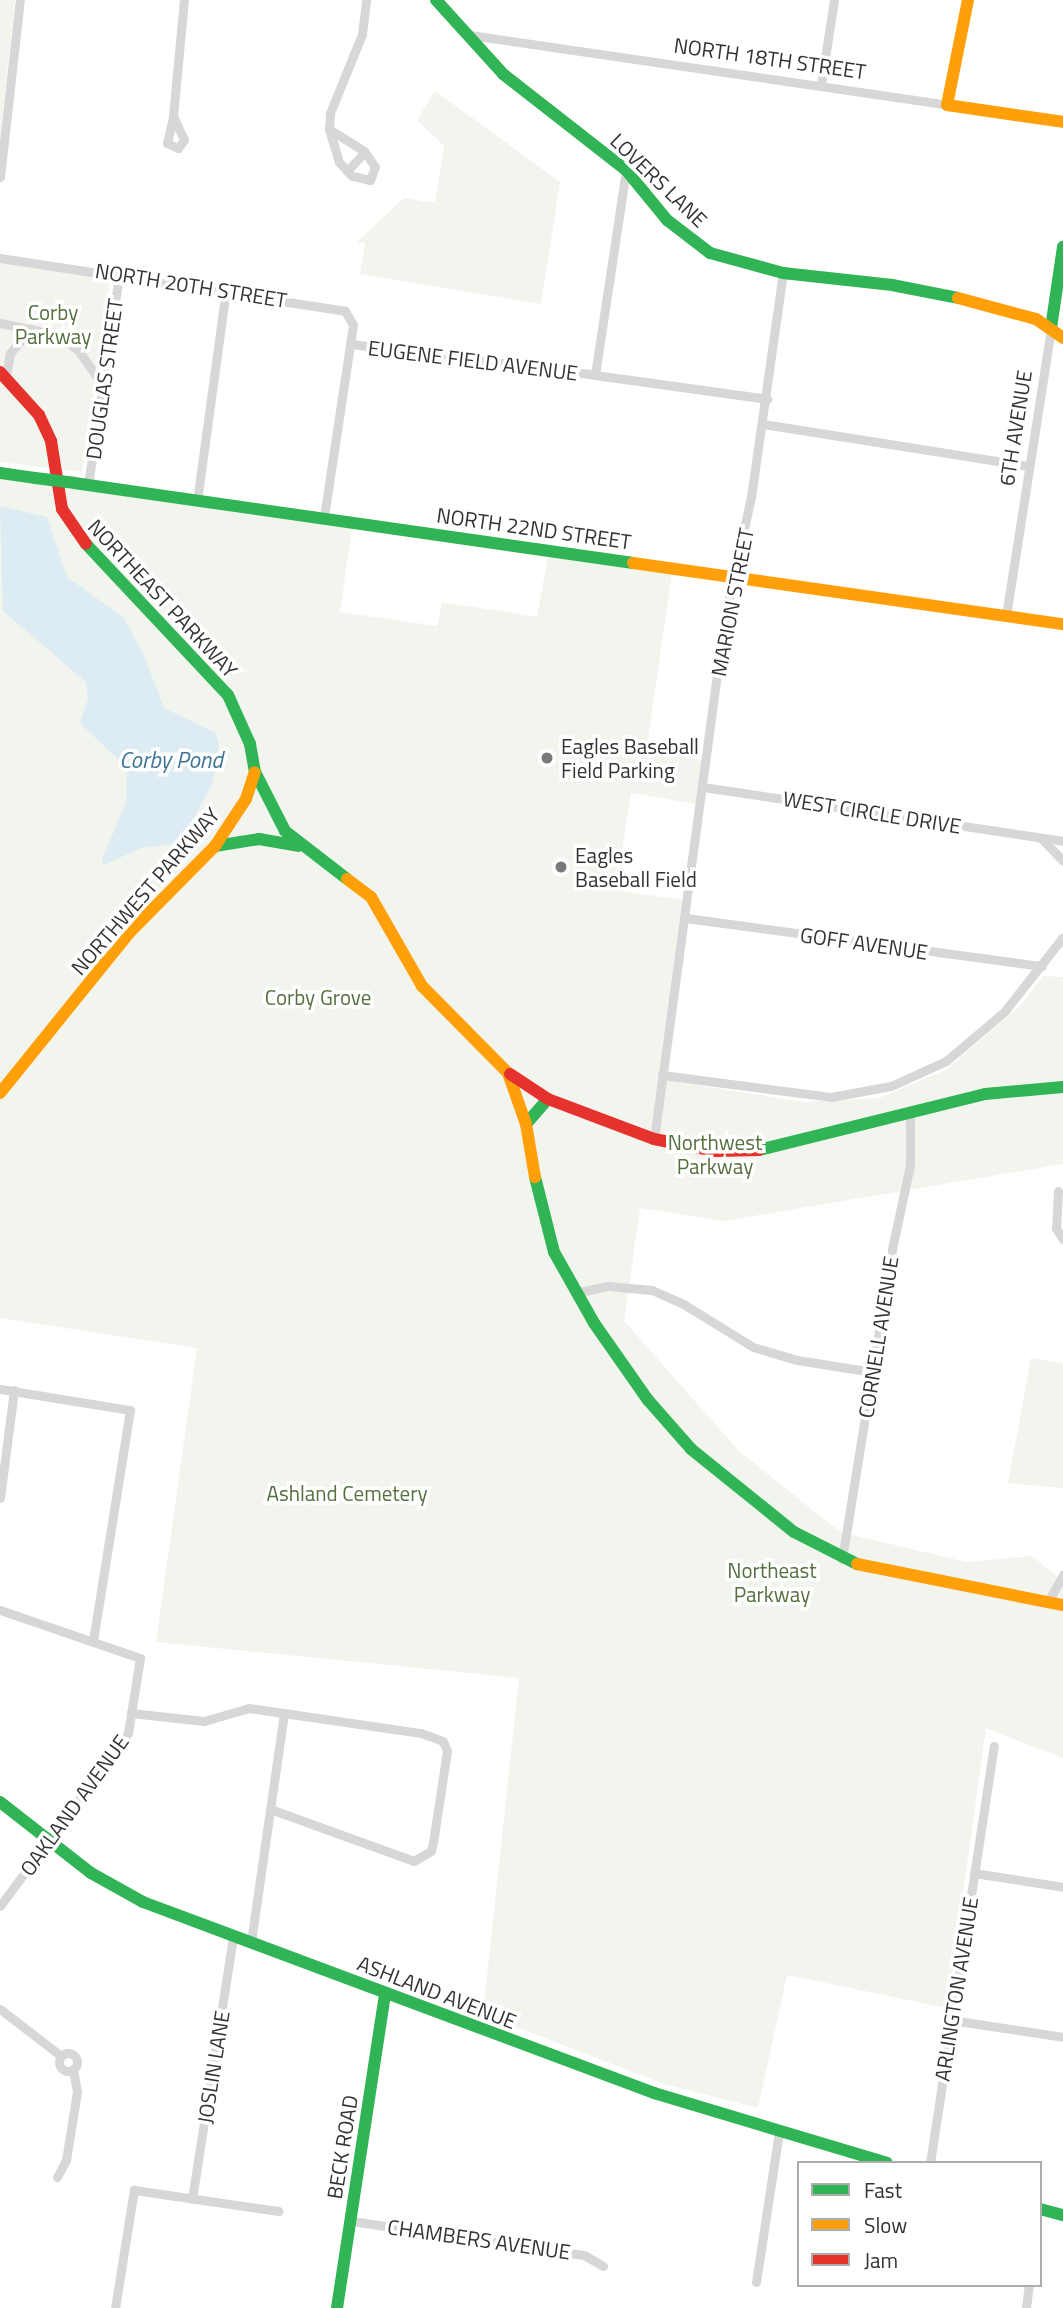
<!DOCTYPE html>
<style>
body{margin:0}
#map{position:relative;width:1063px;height:2308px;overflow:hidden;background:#fff;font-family:"Titillium Web",sans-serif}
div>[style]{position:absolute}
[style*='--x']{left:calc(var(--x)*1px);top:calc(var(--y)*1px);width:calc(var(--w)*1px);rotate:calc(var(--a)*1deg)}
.green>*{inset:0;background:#f1f5ed}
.water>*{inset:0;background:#ddebf3}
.street>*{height:9px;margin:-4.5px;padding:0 4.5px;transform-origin:4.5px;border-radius:4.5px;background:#d7d7d7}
.street>.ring{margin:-4.5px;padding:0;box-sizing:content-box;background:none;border:9px solid #d7d7d7;border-radius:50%}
.fast>*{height:12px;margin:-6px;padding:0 6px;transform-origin:6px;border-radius:6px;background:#30b455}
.slow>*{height:12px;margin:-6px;padding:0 6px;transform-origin:6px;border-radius:6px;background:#ff9f0a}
.jam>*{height:12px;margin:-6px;padding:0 6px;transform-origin:6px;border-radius:6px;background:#e5322d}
.fast-bridge>*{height:12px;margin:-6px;padding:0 6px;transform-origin:6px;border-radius:6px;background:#30b455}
.dots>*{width:19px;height:19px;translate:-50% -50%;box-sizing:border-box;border:4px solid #fff;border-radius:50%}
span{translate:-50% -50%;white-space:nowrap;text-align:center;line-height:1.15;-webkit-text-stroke:7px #fff;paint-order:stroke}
.street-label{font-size:21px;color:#333}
.park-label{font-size:21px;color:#56703f}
.poi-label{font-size:21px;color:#333}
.left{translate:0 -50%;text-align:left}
.water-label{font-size:23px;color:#3f7597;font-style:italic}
.legend{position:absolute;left:797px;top:2161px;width:245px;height:126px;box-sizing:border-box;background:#fff;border:2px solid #adadad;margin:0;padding:9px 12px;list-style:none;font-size:21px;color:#333}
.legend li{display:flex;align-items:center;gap:14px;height:35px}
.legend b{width:35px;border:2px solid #adadad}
</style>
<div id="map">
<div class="green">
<i style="clip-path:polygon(0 0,15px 0,0 137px)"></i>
<i style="clip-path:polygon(435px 91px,560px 182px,541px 304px,360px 274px,365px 243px,357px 242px,404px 198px,435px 203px,444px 146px,417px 120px)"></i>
<i style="clip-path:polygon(0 263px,110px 279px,82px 472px,0 462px)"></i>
<i style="clip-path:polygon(0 478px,352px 528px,340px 612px,437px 626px,442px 602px,537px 617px,548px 556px,672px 574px,646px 752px,702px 760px,696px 804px,631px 793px,616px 890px,682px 900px,658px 1079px,804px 1102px,879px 1098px,946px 1070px,1021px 1005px,1043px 976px,1063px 977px,1063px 1164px,723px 1221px,640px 1208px,624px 1321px,739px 1451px,840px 1532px,966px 1562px,1032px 1556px,1063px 1581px,1063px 1758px,986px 1728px,947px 2008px,787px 1975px,758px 2108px,664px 2084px,483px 2014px,519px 1678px,156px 1642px,197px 1348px,0 1318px)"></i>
<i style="clip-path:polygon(1031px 1358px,1063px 1363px,1063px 1488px,1008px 1483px)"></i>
</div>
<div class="water">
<i style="clip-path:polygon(0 506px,47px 517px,67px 577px,123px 617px,143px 653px,164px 708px,216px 733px,219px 745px,212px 784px,181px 843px,141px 848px,104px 865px,102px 859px,126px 803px,127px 768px,80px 723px,88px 699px,86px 682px,3px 611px)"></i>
</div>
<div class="street">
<i style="--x:470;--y:35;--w:482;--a:8.3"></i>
<i style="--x:821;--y:84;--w:85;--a:-81.2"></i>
<i style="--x:173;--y:116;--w:117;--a:-84.6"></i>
<i style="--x:173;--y:116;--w:26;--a:65"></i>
<i style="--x:184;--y:140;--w:10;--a:127"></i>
<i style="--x:178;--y:148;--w:12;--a:-156"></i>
<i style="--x:167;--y:143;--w:28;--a:-77"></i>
<i style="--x:329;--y:129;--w:41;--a:32.2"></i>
<i style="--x:364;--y:151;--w:19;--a:55"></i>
<i style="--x:375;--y:167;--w:14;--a:111"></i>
<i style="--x:370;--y:180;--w:18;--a:-167"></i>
<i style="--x:352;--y:176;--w:19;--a:-133"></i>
<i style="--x:339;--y:162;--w:34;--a:-107"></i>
<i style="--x:329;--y:129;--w:16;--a:-86"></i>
<i style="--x:330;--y:113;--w:85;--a:-67.9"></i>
<i style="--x:362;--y:34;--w:34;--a:-83"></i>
<i style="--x:347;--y:171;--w:26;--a:-47"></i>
<i style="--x:0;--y:177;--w:178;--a:-83.6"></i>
<i style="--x:0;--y:258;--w:349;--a:8.7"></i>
<i style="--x:345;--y:311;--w:16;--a:60"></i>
<i style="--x:353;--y:325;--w:193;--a:98.6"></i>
<i style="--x:0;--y:323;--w:59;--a:11.7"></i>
<i style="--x:58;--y:335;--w:25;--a:37"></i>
<i style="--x:78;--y:350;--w:42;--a:54.8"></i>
<i style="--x:351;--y:344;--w:246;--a:7.2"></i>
<i style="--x:595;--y:375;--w:207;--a:-81.4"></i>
<i style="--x:595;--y:375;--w:174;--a:7.9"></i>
<i style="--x:6;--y:376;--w:23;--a:-80"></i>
<i style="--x:10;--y:353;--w:32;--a:-49"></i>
<i style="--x:763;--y:424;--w:268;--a:9"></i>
<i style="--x:88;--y:485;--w:213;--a:-81.6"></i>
<i style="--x:197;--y:501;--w:213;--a:-82.2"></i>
<i style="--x:1006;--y:616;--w:291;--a:-81.1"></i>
<i style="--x:703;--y:787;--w:364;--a:8.5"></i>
<i style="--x:1042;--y:839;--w:30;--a:46"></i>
<i style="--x:686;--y:918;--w:359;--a:7.7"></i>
<i style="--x:662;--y:1075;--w:170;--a:7.4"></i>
<i style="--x:831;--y:1097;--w:61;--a:-10.4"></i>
<i style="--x:891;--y:1086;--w:60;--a:-24.4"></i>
<i style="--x:946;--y:1061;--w:76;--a:-40.2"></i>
<i style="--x:1004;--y:1012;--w:95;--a:-51.8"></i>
<i style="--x:654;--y:1139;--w:529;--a:-82.28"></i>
<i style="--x:725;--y:615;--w:121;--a:-77.6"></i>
<i style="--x:751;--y:497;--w:226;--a:-81.9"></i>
<i style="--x:1058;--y:1191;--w:37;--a:93"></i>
<i style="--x:1056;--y:1228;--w:13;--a:58"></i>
<i style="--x:575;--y:1293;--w:34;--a:-12"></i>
<i style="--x:608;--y:1286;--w:44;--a:5.2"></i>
<i style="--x:652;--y:1290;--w:36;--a:24"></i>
<i style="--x:685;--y:1305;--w:80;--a:31.7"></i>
<i style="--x:753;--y:1347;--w:46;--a:16.5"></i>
<i style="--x:797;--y:1360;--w:77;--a:9"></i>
<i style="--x:0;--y:1389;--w:132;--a:9.2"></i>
<i style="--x:130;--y:1410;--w:235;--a:99.1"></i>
<i style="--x:0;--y:1498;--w:109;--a:-82.6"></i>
<i style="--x:842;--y:1559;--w:314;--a:-80.8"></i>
<i style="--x:892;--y:1249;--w:86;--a:-77.9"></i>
<i style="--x:910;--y:1165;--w:49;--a:-90"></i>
<i style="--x:1049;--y:1600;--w:29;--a:-61"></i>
<i style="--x:0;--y:1610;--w:148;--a:18.9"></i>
<i style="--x:140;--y:1658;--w:76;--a:99.1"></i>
<i style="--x:128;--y:1733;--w:215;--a:126.5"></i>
<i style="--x:131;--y:1713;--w:73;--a:6.3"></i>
<i style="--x:204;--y:1721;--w:47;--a:-16.1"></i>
<i style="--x:249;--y:1708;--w:174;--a:8.3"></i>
<i style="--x:421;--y:1733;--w:23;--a:20"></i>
<i style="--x:443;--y:1741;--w:11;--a:68"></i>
<i style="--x:447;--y:1751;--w:92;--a:98.7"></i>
<i style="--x:433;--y:1842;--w:9;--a:103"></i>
<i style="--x:431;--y:1851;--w:20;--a:150"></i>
<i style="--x:414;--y:1861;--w:153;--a:-160.1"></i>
<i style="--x:974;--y:1873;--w:90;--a:8.9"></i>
<i style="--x:251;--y:1942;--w:231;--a:-81.8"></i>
<i style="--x:0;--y:2009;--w:77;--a:37.6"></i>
<i style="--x:951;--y:2020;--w:113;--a:8.6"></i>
<i class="ring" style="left:59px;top:2053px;width:9px;height:9px"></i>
<i style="--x:930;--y:2163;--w:422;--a:-81.3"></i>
<i style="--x:57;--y:2177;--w:19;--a:-62"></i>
<i style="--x:66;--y:2160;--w:69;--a:-80.8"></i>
<i style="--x:77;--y:2092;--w:22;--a:-100"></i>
<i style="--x:192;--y:2199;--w:266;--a:-81.1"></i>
<i style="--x:351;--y:2221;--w:235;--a:8.3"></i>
<i style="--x:584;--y:2255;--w:22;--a:30"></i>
<i style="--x:756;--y:2282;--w:153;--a:-81.3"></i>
<i style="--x:115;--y:2308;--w:120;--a:-80.9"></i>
<i style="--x:134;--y:2190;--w:146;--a:8.3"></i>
<i style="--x:1026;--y:2308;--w:23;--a:-83"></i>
</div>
<div class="fast">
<i style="--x:436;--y:0;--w:100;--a:47.8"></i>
<i style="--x:503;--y:74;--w:156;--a:38"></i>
<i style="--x:626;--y:170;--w:65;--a:50.6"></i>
<i style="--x:667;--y:220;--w:54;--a:37.5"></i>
<i style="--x:710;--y:253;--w:76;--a:15.3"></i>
<i style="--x:783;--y:273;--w:110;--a:6.3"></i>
<i style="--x:892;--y:285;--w:67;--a:11.1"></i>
<i style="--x:1051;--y:328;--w:82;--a:-81.6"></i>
<i style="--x:0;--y:473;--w:35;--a:8"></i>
<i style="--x:74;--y:483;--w:565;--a:8.14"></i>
<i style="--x:86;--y:544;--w:207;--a:46.8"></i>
<i style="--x:228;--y:695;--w:54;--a:65.8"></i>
<i style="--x:250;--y:744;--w:28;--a:80"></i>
<i style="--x:255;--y:772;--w:66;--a:63"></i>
<i style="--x:285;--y:831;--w:78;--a:37.7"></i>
<i style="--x:215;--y:846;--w:45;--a:-9"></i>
<i style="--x:259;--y:839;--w:40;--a:10"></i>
<i style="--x:526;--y:1124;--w:33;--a:-49"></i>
<i style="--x:759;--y:1150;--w:233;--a:-13.9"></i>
<i style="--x:985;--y:1094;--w:78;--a:-5.1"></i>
<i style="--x:535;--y:1177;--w:77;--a:75.8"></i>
<i style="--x:554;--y:1252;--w:81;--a:60.6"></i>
<i style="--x:594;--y:1323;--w:94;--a:55"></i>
<i style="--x:648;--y:1400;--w:65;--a:48.7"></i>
<i style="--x:691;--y:1449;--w:132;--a:38.9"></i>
<i style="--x:794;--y:1532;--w:71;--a:26.9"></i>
<i style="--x:0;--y:1802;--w:115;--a:38"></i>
<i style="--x:91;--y:1873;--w:60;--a:29.1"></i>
<i style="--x:143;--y:1902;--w:546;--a:20.49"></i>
<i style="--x:654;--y:2093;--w:243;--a:16.7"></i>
<i style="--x:1040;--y:2209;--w:24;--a:15"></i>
<i style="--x:337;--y:2308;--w:319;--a:-81.3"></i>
</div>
<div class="slow">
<i style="--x:968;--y:0;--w:107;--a:101.3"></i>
<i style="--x:947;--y:105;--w:117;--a:8.3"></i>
<i style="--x:958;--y:298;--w:81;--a:15.1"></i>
<i style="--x:1036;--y:319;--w:33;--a:35"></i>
<i style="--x:633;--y:563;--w:434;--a:8.1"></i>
<i style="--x:347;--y:879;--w:30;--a:37"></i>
<i style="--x:371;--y:897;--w:103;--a:60.2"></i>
<i style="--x:422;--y:986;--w:122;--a:45.3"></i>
<i style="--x:508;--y:1073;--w:54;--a:70.6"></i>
<i style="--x:526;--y:1124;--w:54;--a:80.4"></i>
<i style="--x:0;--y:1093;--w:206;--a:-51.1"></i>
<i style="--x:129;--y:933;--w:122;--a:-45.3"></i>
<i style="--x:215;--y:846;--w:56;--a:-56.6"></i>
<i style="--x:246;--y:799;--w:28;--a:-72"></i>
<i style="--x:857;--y:1564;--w:210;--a:11.3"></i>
</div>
<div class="jam">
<i style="--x:0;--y:372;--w:58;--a:47.8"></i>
<i style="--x:39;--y:415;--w:29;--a:65"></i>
<i style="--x:51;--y:441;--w:69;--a:80.8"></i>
<i style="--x:62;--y:509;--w:42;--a:55.6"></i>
<i style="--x:510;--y:1074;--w:45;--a:33.3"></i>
<i style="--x:548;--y:1099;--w:113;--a:20.7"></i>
<i style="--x:654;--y:1139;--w:63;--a:11"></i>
<i style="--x:716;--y:1151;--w:43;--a:-1.3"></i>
</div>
<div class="fast-bridge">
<i style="--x:35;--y:478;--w:39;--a:7"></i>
</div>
<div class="dots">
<i style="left:547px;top:758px;background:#7a7a7a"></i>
<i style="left:561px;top:867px;background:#7a7a7a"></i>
</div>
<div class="street-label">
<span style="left:770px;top:58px;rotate:8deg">NORTH 18TH STREET</span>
<span style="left:659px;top:180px;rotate:44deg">LOVERS LANE</span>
<span style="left:191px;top:285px;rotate:9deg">NORTH 20TH STREET</span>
<span style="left:473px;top:360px;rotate:7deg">EUGENE FIELD AVENUE</span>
<span style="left:104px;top:379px;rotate:-82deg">DOUGLAS STREET</span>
<span style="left:1015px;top:428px;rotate:-81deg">6TH AVENUE</span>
<span style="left:534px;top:528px;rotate:8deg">NORTH 22ND STREET</span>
<span style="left:163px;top:598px;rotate:47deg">NORTHEAST PARKWAY</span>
<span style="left:732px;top:602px;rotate:-79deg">MARION STREET</span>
<span style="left:872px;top:812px;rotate:9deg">WEST CIRCLE DRIVE</span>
<span style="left:145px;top:891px;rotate:-49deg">NORTHWEST PARKWAY</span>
<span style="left:864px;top:943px;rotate:8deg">GOFF AVENUE</span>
<span style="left:878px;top:1337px;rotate:-81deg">CORNELL AVENUE</span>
<span style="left:74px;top:1805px;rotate:-54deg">OAKLAND AVENUE</span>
<span style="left:956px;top:1989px;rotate:-81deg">ARLINGTON AVENUE</span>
<span style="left:437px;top:1992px;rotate:21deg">ASHLAND AVENUE</span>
<span style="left:213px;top:2067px;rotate:-81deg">JOSLIN LANE</span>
<span style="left:342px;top:2147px;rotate:-81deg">BECK ROAD</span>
<span style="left:479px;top:2239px;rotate:8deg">CHAMBERS AVENUE</span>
</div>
<div class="park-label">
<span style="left:53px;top:324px">Corby<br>Parkway</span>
<span style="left:318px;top:997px">Corby Grove</span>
<span style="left:715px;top:1154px">Northwest<br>Parkway</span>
<span style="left:347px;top:1493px">Ashland Cemetery</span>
<span style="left:772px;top:1582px">Northeast<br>Parkway</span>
</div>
<div class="poi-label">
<span class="left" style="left:561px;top:758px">Eagles Baseball<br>Field Parking</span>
<span class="left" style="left:575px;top:867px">Eagles<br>Baseball Field</span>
</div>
<div class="water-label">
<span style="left:171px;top:760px">Corby Pond</span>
</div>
<ul class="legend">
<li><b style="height:9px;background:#30b455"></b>Fast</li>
<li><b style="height:9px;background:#ff9f0a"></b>Slow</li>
<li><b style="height:9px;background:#e5322d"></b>Jam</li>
</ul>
</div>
